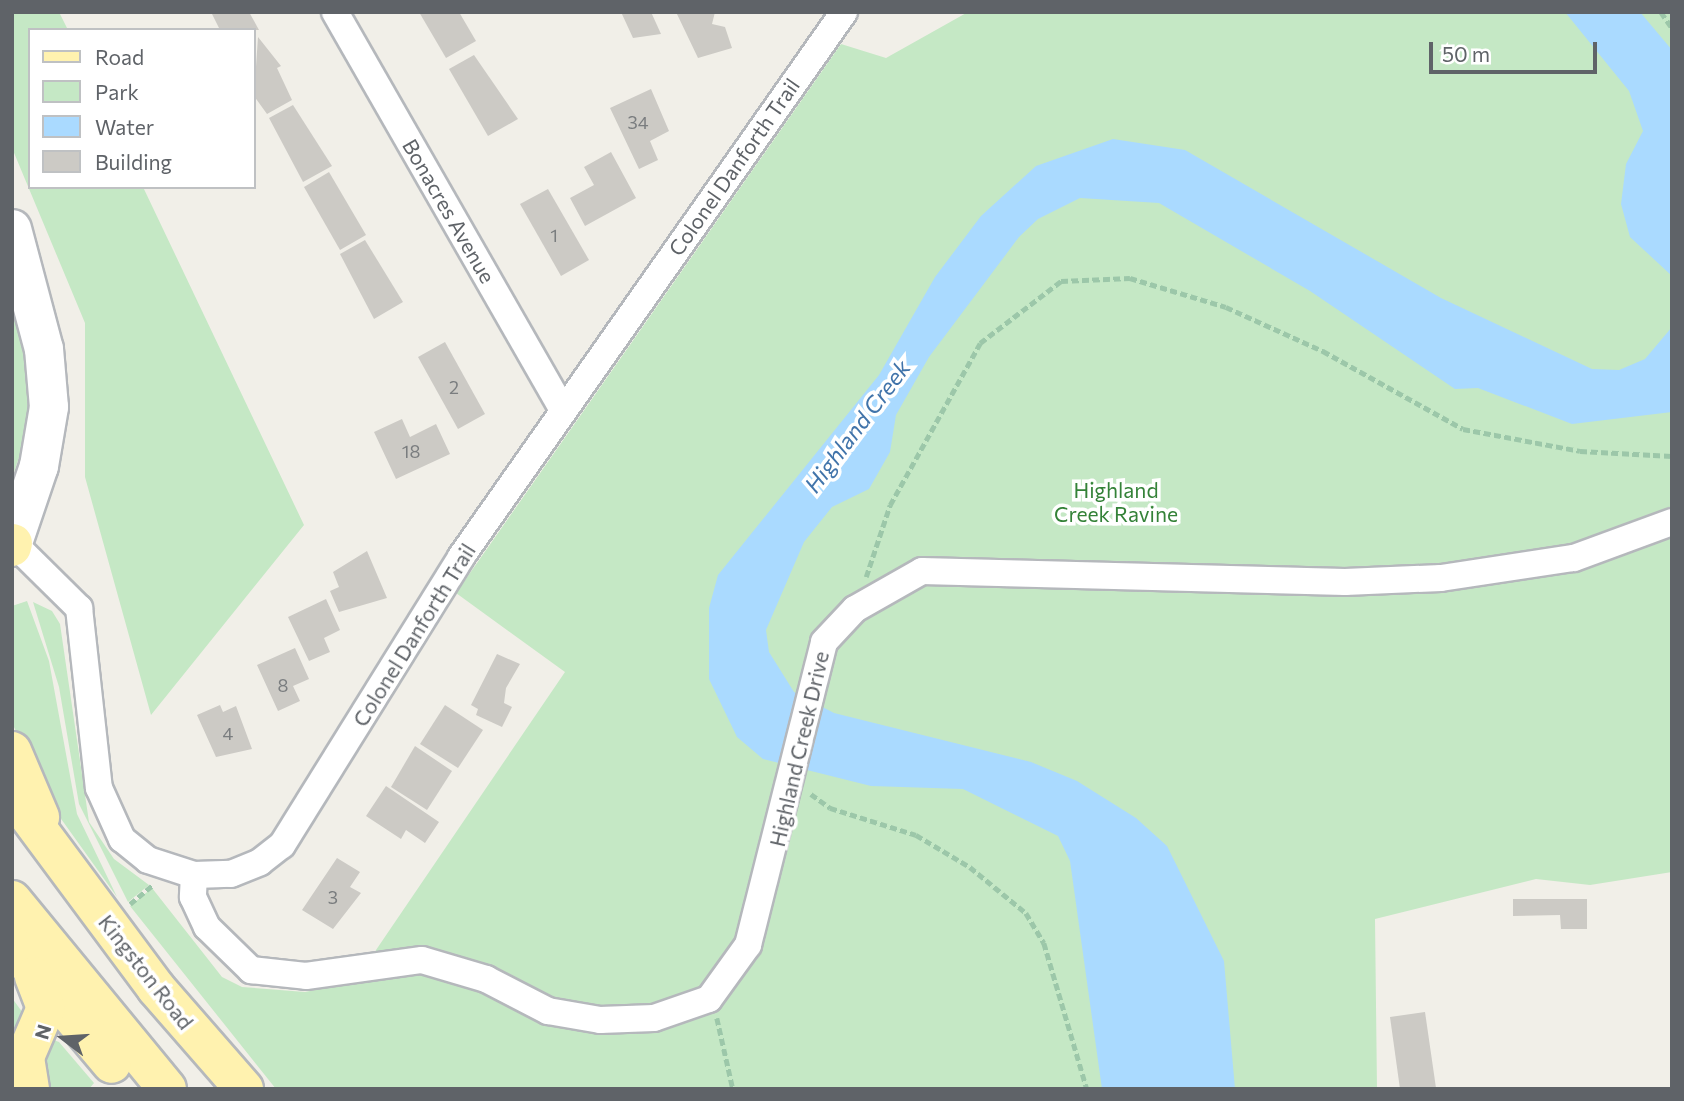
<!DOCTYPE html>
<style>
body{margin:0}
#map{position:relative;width:1684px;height:1101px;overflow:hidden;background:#f1efe8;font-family:Commissioner,sans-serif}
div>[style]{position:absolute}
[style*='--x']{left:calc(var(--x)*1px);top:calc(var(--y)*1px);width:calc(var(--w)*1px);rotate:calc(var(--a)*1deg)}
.green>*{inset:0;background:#c5e8c5}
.water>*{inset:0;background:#aadaff}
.building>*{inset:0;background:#cccac5}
.path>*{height:4.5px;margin-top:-2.25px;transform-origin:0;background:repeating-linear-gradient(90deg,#9cc7a9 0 7px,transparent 0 10.5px)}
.roads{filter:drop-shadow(2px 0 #b5b8bc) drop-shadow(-2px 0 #b5b8bc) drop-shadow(0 2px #b5b8bc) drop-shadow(0 -2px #b5b8bc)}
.street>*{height:26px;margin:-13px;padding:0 13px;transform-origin:13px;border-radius:13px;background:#fff}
.secondary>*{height:38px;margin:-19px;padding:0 19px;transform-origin:19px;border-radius:19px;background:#fff}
.primary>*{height:38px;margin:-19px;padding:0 19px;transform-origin:19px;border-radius:19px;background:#fff2af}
span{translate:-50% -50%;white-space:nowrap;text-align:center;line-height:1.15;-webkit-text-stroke:7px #fff;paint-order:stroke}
.number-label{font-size:18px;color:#7a7d7f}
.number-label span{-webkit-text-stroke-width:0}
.street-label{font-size:21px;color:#5f6368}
.park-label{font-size:21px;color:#348238}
.water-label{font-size:23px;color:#4174aa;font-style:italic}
.frame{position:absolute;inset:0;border:14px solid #5f6368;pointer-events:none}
.legend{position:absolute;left:28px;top:28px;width:228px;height:161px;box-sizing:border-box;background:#fff;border:2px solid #bfc1c3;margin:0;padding:9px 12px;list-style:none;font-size:21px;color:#5f6368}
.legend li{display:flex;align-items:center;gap:14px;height:35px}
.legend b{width:35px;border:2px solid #bfc1c3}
.north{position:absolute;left:28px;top:1003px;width:70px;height:70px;-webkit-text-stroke:5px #fff;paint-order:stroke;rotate:287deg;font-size:19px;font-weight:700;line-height:28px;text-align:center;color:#5f6368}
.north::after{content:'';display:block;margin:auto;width:24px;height:32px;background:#5f6368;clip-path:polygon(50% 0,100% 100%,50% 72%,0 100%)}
.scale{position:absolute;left:1429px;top:42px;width:168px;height:32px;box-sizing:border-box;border:4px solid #5f6368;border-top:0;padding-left:9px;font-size:21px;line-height:24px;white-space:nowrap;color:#5f6368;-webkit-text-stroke:5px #fff;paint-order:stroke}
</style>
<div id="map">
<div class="green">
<i style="clip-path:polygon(12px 12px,59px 12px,68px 30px,30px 30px,30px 187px,143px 187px,304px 525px,151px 715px,85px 477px,85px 323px,12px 148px)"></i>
<i style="clip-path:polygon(968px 12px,1672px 12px,1672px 872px,1590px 885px,1536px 879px,1375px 919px,1377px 1089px,276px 1089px,130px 906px,152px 888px,222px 977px,242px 987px,305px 992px,373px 978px,376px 950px,565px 672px,456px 593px,841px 44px,886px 58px)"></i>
<i style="clip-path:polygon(12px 280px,31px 377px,26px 437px,12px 478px)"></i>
<i style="clip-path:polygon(27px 601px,49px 661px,77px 814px,117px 897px,54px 809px,12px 723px,12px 606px)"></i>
<i style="clip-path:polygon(33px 602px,52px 611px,60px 624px,89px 822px,114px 859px,149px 885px,128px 902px,79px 804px,59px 687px)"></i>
<i style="clip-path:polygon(12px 998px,28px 1020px,12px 1035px)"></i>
<i style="clip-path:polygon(48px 1038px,59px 1042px,94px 1083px,89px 1089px,45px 1089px,41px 1062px)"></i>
</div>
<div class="water">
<i style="clip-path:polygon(1565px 12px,1640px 12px,1672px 50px,1672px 276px,1630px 237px,1621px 204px,1626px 164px,1643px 131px,1629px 91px)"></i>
<i style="clip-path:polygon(1113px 139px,1185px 150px,1441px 298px,1592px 369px,1619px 370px,1645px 359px,1672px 327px,1672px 412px,1572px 424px,1478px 388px,1455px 389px,1310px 291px,1159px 203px,1080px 198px,1038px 219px,1019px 237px,929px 357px,896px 415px,890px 452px,869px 489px,832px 507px,804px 542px,766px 630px,769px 652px,794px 692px,834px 713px,1031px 762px,1077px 781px,1136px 818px,1167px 846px,1224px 961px,1235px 1089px,1102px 1089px,1070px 861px,1058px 836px,963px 789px,871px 786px,763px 759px,737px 737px,709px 679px,709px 608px,718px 575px,879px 375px,935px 277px,981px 216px,1036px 166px)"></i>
</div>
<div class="building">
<i style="clip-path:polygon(211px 12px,249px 12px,259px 30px,220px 30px)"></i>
<i style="clip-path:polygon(419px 12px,459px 12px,476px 41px,446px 58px)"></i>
<i style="clip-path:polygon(621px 12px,651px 12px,661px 34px,633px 38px)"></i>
<i style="clip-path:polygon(676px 12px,715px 12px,712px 24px,725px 27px,732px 48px,698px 58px)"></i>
<i style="clip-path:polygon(258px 37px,281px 66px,277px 68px,292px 100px,267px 114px,254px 96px)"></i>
<i style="clip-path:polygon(474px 55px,518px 119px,488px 136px,449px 69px)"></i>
<i style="clip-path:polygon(651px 89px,669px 131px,650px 141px,658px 160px,639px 169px,610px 108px)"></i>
<i style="clip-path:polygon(293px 105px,332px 166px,303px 182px,269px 118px)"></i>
<i style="clip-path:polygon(611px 152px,636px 198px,585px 226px,570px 198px,594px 185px,584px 167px)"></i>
<i style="clip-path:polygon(329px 172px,366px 235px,340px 250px,304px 187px)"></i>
<i style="clip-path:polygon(548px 189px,589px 260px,561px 276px,520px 204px)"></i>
<i style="clip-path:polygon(365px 240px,403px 302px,374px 319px,340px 254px)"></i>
<i style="clip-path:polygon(445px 342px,485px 414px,458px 429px,418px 357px)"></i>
<i style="clip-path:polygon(402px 419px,410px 437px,436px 424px,450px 454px,396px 479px,374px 432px)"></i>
<i style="clip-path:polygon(367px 551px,387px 598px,339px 612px,330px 591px,339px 587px,333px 572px)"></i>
<i style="clip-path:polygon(326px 599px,340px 630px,324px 638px,330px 652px,309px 661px,288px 617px)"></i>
<i style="clip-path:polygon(295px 648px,309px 679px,293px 686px,300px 701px,278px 711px,257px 665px)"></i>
<i style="clip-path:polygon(497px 654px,520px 664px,506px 688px,504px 703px,512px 707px,502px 727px,476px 715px,478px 709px,471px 705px)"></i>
<i style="clip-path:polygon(220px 705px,223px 712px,236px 706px,252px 749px,216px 757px,197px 715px)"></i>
<i style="clip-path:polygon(445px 705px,483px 730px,458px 768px,420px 744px)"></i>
<i style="clip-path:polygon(415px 746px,452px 771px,427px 810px,391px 787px)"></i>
<i style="clip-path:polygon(386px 786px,439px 822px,425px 843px,406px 830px,401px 839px,366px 816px)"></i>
<i style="clip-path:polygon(337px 858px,360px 872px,350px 887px,361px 893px,333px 929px,302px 910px)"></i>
<i style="clip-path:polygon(1513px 899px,1587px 899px,1587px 929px,1561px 929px,1560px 915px,1513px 916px)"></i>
<i style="clip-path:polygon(1425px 1012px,1436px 1088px,1400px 1089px,1390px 1017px)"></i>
</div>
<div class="path">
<i style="--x:1661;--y:12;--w:19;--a:55"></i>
<i style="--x:866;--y:577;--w:76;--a:-71.6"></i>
<i style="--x:890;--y:505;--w:185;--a:-60.9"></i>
<i style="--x:980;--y:343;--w:102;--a:-37.4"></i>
<i style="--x:1061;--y:281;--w:69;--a:-2.5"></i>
<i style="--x:1130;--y:278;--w:100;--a:16.8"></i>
<i style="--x:1226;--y:307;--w:107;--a:24.4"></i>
<i style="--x:1323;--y:351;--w:160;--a:29.1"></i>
<i style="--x:1463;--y:429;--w:119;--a:10.6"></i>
<i style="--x:1580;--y:451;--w:92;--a:3.1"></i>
<i style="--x:811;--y:794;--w:24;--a:36"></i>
<i style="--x:830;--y:808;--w:90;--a:17.4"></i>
<i style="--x:916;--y:835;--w:63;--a:30.7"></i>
<i style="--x:970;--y:867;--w:72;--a:39.4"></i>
<i style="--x:1026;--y:913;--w:35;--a:59"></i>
<i style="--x:1044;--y:943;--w:152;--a:73.6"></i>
<i style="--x:130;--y:904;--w:30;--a:-40"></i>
<i style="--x:717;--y:1018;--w:73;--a:77.3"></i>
</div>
<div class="roads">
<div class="street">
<i style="--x:335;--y:12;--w:457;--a:60.2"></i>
<i style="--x:13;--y:543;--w:93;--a:44.6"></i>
<i style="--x:79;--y:608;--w:181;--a:83.7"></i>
<i style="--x:99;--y:788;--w:56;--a:65.7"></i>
<i style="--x:122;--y:839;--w:33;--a:39"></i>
<i style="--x:148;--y:860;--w:48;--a:18.1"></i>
<i style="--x:194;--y:875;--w:37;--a:-2"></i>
<i style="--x:231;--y:874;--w:31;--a:-22"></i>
<i style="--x:260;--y:862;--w:28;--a:-38"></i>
<i style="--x:282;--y:845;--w:339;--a:-58.1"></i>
<i style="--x:461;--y:557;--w:666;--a:-54.9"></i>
<i style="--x:194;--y:875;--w:22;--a:93"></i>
<i style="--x:193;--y:897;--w:33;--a:65"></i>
<i style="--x:207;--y:927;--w:62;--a:44.3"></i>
<i style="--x:251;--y:970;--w:55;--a:6.2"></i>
<i style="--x:306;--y:976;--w:117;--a:-7.9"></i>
<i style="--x:422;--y:960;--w:67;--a:16.5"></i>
<i style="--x:486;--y:979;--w:70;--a:27.3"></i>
<i style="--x:548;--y:1011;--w:53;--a:9.8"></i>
<i style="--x:600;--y:1020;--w:54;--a:-2.1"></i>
<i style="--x:654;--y:1018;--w:58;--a:-19.1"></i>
<i style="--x:709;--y:999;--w:67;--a:-54.2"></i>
<i style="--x:748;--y:945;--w:312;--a:-75.9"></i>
<i style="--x:824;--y:642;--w:45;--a:-46.8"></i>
<i style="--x:855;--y:609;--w:77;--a:-29.6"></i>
<i style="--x:922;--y:571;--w:423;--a:1.5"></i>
<i style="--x:1345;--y:582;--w:96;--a:-2.4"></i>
<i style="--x:1441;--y:578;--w:134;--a:-8.6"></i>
<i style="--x:1574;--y:558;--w:104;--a:-20.2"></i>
</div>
<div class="secondary">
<i style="--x:12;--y:229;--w:124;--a:75.1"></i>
<i style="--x:44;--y:349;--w:58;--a:85.1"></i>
<i style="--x:49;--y:407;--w:60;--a:99.6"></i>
<i style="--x:39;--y:466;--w:81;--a:108.7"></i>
</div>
<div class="primary">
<i style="--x:12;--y:547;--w:4;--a:-76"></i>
<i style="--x:12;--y:751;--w:72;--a:67"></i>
<i style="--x:12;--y:794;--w:242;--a:53.4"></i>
<i style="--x:156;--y:988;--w:134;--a:48.9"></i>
<i style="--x:12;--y:900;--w:244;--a:50.6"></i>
<i style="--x:12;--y:945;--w:155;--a:50"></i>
<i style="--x:30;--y:1089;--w:32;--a:-99"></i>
<i style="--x:25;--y:1057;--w:53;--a:-66.8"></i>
<i style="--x:46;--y:1008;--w:34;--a:-111"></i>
</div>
</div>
<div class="number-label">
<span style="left:638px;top:122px">34</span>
<span style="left:554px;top:235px">1</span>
<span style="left:454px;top:387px">2</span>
<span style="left:411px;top:451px">18</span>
<span style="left:283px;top:685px">8</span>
<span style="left:228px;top:733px">4</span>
<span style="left:333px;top:897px">3</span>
</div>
<div class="street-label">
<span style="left:734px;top:167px;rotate:-55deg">Colonel Danforth Trail</span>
<span style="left:449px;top:211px;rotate:60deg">Bonacres Avenue</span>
<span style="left:414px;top:635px;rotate:-58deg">Colonel Danforth Trail</span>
<span style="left:799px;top:749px;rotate:-77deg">Highland Creek Drive</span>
<span style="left:146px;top:972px;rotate:52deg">Kingston Road</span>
</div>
<div class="park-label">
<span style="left:1116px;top:502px">Highland<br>Creek Ravine</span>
</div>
<div class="water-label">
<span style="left:857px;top:426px;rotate:-53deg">Highland Creek</span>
</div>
<div class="frame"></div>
<ul class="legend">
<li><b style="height:9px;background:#fff2af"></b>Road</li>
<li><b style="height:19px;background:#c5e8c5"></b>Park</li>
<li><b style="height:19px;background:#aadaff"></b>Water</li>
<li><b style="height:19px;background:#cccac5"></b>Building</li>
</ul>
<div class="north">N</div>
<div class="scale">50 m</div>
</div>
